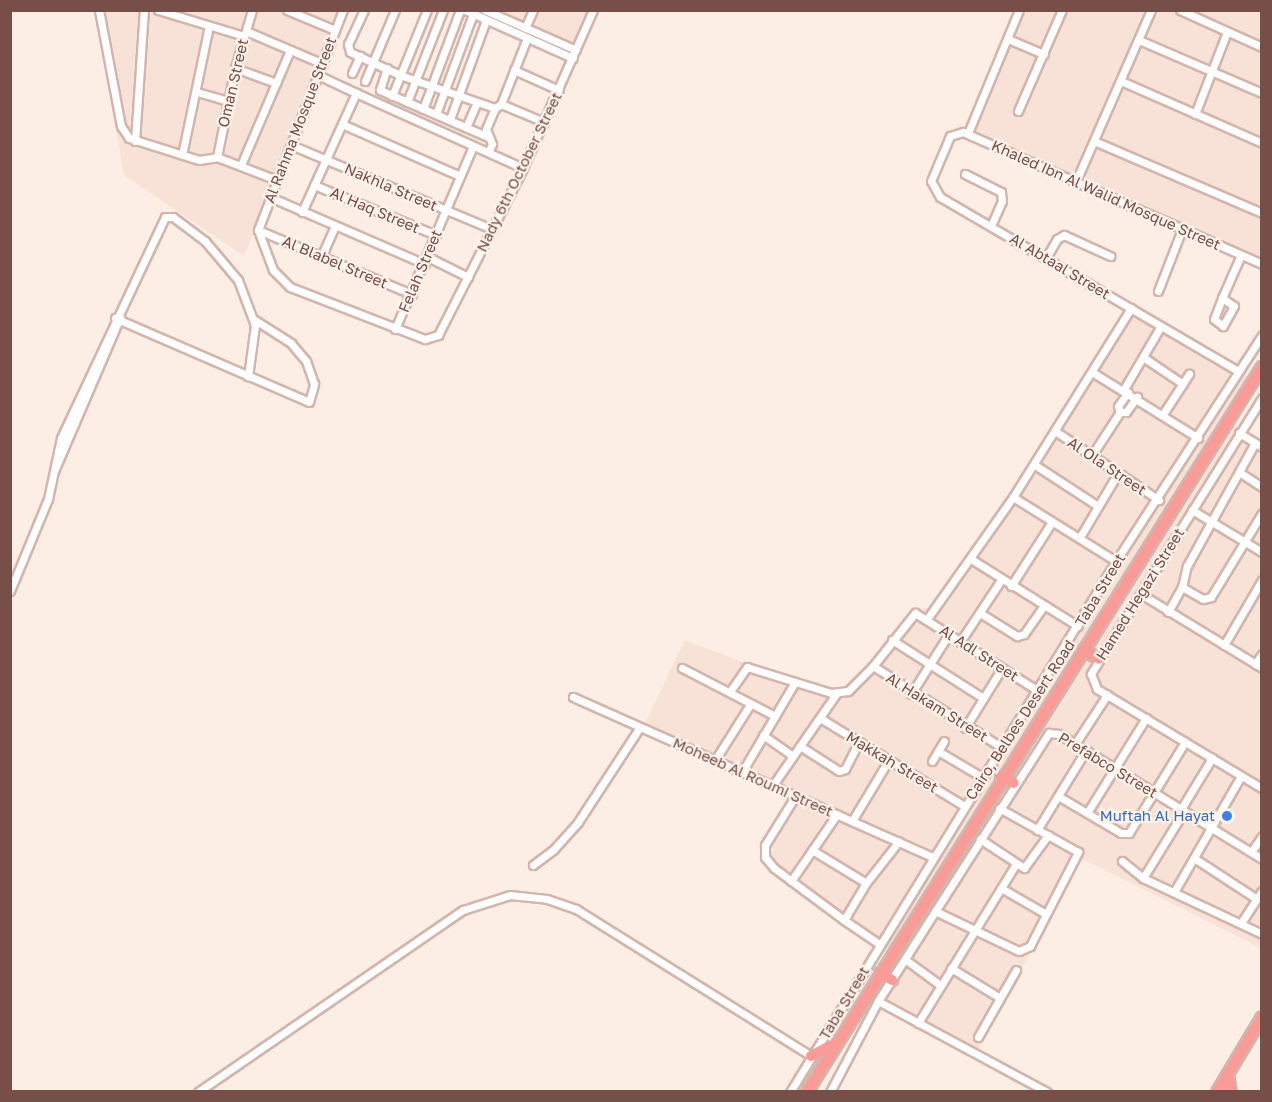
<!DOCTYPE html>
<style>
body{margin:0}
#map{position:relative;width:1272px;height:1102px;overflow:hidden;background:#fdeee5;font-family:"Golos Text",sans-serif}
div>[style]{position:absolute}
[style*='--x']{left:calc(var(--x)*1px);top:calc(var(--y)*1px);width:calc(var(--w)*1px);rotate:calc(var(--a)*1deg)}
.residential>*{inset:0;background:#f8e1d6}
.roads{filter:drop-shadow(2px 0 #d2b5ad) drop-shadow(-2px 0 #d2b5ad) drop-shadow(0 2px #d2b5ad) drop-shadow(0 -2px #d2b5ad)}
.minor>*{height:7px;margin:-3.5px;padding:0 3.5px;transform-origin:3.5px;border-radius:3.5px;background:#fff}
.highway>*{height:10px;margin:-5px;padding:0 5px;transform-origin:5px;border-radius:5px;background:#fb9b98}
.dots>*{width:16px;height:16px;translate:-50% -50%;box-sizing:border-box;border:3px solid #fff3ec;border-radius:50%}
span{translate:-50% -50%;white-space:nowrap;text-align:center;line-height:1.15;-webkit-text-stroke:4.5px #fff3ec;paint-order:stroke}
.street-label{font-size:15px;color:#784e48}
.shop-label{font-size:15px;color:#366cbe}
.right{translate:-100% -50%;text-align:right}
.frame{position:absolute;inset:0;border:12px solid #784e48;pointer-events:none}
</style>
<div id="map">
<div class="residential">
<i style="clip-path:polygon(95px 11px,345px 11px,244px 256px,124px 175px)"></i>
<i style="clip-path:polygon(481px 11px,594px 11px,575px 53px)"></i>
<i style="clip-path:polygon(1020px 11px,1261px 11px,1261px 262px,970px 132px)"></i>
<i style="clip-path:polygon(1128px 308px,1255px 381px,1229px 423px,1261px 440px,1261px 948px,1085px 860px,1079px 861px,977px 1052px,967px 1054px,872px 997px,895px 960px,768px 861px,767px 848px,794px 806px,790px 798px,642px 730px,685px 640px,826px 694px,859px 683px,911px 614px,935px 604px,969px 563px)"></i>
</div>
<div class="roads">
<div class="minor">
<i style="--x:99;--y:10;--w:118;--a:79.3"></i>
<i style="--x:121;--y:126;--w:14;--a:56"></i>
<i style="--x:129;--y:138;--w:73;--a:17.4"></i>
<i style="--x:199;--y:160;--w:18;--a:-9"></i>
<i style="--x:217;--y:157;--w:64;--a:21"></i>
<i style="--x:158;--y:10;--w:90;--a:16.8"></i>
<i style="--x:287;--y:10;--w:52;--a:22.6"></i>
<i style="--x:364;--y:10;--w:38;--a:115"></i>
<i style="--x:348;--y:44;--w:8;--a:76"></i>
<i style="--x:350;--y:52;--w:55;--a:24.7"></i>
<i style="--x:400;--y:75;--w:101;--a:19.2"></i>
<i style="--x:495;--y:108;--w:7;--a:-34"></i>
<i style="--x:501;--y:104;--w:71;--a:-68.5"></i>
<i style="--x:465;--y:10;--w:118;--a:24"></i>
<i style="--x:485;--y:10;--w:99;--a:23.7"></i>
<i style="--x:1180;--y:10;--w:90;--a:24.3"></i>
<i style="--x:525;--y:28;--w:20;--a:-66"></i>
<i style="--x:246;--y:31;--w:84;--a:23.2"></i>
<i style="--x:1008;--y:39;--w:39;--a:23"></i>
<i style="--x:1139;--y:40;--w:134;--a:23.3"></i>
<i style="--x:235;--y:68;--w:44;--a:20.1"></i>
<i style="--x:387;--y:68;--w:23;--a:108"></i>
<i style="--x:380;--y:90;--w:118;--a:23.5"></i>
<i style="--x:514;--y:70;--w:49;--a:24"></i>
<i style="--x:352;--y:73;--w:19;--a:-65"></i>
<i style="--x:365;--y:81;--w:77;--a:-67.1"></i>
<i style="--x:1121;--y:81;--w:154;--a:23.7"></i>
<i style="--x:197;--y:92;--w:32;--a:16"></i>
<i style="--x:356;--y:93;--w:183;--a:24.2"></i>
<i style="--x:392;--y:96;--w:93;--a:-67.9"></i>
<i style="--x:407;--y:102;--w:99;--a:-68.6"></i>
<i style="--x:501;--y:104;--w:47;--a:22.7"></i>
<i style="--x:423;--y:109;--w:106;--a:-69.5"></i>
<i style="--x:1018;--y:111;--w:110;--a:-66.5"></i>
<i style="--x:436;--y:114;--w:107;--a:-69.7"></i>
<i style="--x:1195;--y:114;--w:88;--a:-68.7"></i>
<i style="--x:450;--y:119;--w:105;--a:-70"></i>
<i style="--x:342;--y:124;--w:129;--a:23.8"></i>
<i style="--x:466;--y:127;--w:27;--a:-66"></i>
<i style="--x:968;--y:133;--w:133;--a:-67.5"></i>
<i style="--x:135;--y:141;--w:131;--a:-86.1"></i>
<i style="--x:1094;--y:141;--w:183;--a:23.2"></i>
<i style="--x:291;--y:145;--w:218;--a:22.7"></i>
<i style="--x:488;--y:152;--w:9;--a:-63"></i>
<i style="--x:492;--y:144;--w:16;--a:-112"></i>
<i style="--x:486;--y:129;--w:23;--a:-67"></i>
<i style="--x:182;--y:155;--w:132;--a:-78.2"></i>
<i style="--x:217;--y:157;--w:91;--a:-78.6"></i>
<i style="--x:235;--y:68;--w:60;--a:-73.7"></i>
<i style="--x:241;--y:165;--w:125;--a:-66.9"></i>
<i style="--x:965;--y:174;--w:40;--a:26.6"></i>
<i style="--x:1001;--y:192;--w:9;--a:84"></i>
<i style="--x:1002;--y:201;--w:27;--a:114"></i>
<i style="--x:1076;--y:181;--w:187;--a:-66.3"></i>
<i style="--x:314;--y:185;--w:132;--a:22.3"></i>
<i style="--x:270;--y:197;--w:169;--a:23.4"></i>
<i style="--x:302;--y:212;--w:131;--a:-65.6"></i>
<i style="--x:356;--y:93;--w:42;--a:-154.7"></i>
<i style="--x:258;--y:230;--w:43;--a:69.4"></i>
<i style="--x:273;--y:270;--w:24;--a:45"></i>
<i style="--x:290;--y:287;--w:145;--a:21.1"></i>
<i style="--x:425;--y:339;--w:14;--a:-17"></i>
<i style="--x:438;--y:335;--w:187;--a:-63"></i>
<i style="--x:523;--y:168;--w:173;--a:-66.1"></i>
<i style="--x:258;--y:230;--w:236;--a:-68.9"></i>
<i style="--x:258;--y:230;--w:167;--a:22.6"></i>
<i style="--x:322;--y:255;--w:32;--a:-66"></i>
<i style="--x:428;--y:257;--w:45;--a:26.6"></i>
<i style="--x:1046;--y:258;--w:22;--a:-60"></i>
<i style="--x:1057;--y:239;--w:8;--a:-30"></i>
<i style="--x:1064;--y:235;--w:51;--a:24.5"></i>
<i style="--x:1158;--y:291;--w:66;--a:-68.8"></i>
<i style="--x:1222;--y:298;--w:14;--a:34"></i>
<i style="--x:1234;--y:306;--w:23;--a:119"></i>
<i style="--x:1223;--y:326;--w:11;--a:-142"></i>
<i style="--x:1214;--y:319;--w:22;--a:-69"></i>
<i style="--x:1222;--y:298;--w:47;--a:-66.2"></i>
<i style="--x:115;--y:318;--w:211;--a:23.4"></i>
<i style="--x:309;--y:402;--w:19;--a:-74"></i>
<i style="--x:314;--y:384;--w:24;--a:-109"></i>
<i style="--x:306;--y:361;--w:23;--a:-130"></i>
<i style="--x:291;--y:343;--w:43;--a:-147.4"></i>
<i style="--x:395;--y:329;--w:199;--a:-66.9"></i>
<i style="--x:1143;--y:357;--w:48;--a:34"></i>
<i style="--x:1238;--y:371;--w:345;--a:-149.7"></i>
<i style="--x:940;--y:197;--w:18;--a:-119"></i>
<i style="--x:931;--y:181;--w:49;--a:-67.1"></i>
<i style="--x:950;--y:136;--w:14;--a:-17"></i>
<i style="--x:963;--y:132;--w:327;--a:23.8"></i>
<i style="--x:1092;--y:372;--w:125;--a:31.9"></i>
<i style="--x:1124;--y:389;--w:73;--a:-59.6"></i>
<i style="--x:1262;--y:398;--w:325;--a:121.8"></i>
<i style="--x:1091;--y:674;--w:16;--a:68"></i>
<i style="--x:1097;--y:689;--w:192;--a:31"></i>
<i style="--x:1120;--y:412;--w:6;--a:0"></i>
<i style="--x:1126;--y:412;--w:19;--a:-54"></i>
<i style="--x:1163;--y:414;--w:48;--a:-57"></i>
<i style="--x:1055;--y:431;--w:125;--a:33.6"></i>
<i style="--x:1239;--y:433;--w:27;--a:31"></i>
<i style="--x:1092;--y:455;--w:51;--a:-56.9"></i>
<i style="--x:1120;--y:412;--w:6;--a:-108"></i>
<i style="--x:1118;--y:406;--w:17;--a:-54"></i>
<i style="--x:1035;--y:465;--w:75;--a:33.1"></i>
<i style="--x:55;--y:469;--w:165;--a:-66.8"></i>
<i style="--x:1239;--y:472;--w:27;--a:33"></i>
<i style="--x:1013;--y:497;--w:121;--a:31.9"></i>
<i style="--x:1192;--y:510;--w:82;--a:31"></i>
<i style="--x:1080;--y:537;--w:74;--a:-59.3"></i>
<i style="--x:971;--y:559;--w:126;--a:32.1"></i>
<i style="--x:1011;--y:586;--w:76;--a:-57.4"></i>
<i style="--x:1182;--y:587;--w:24;--a:30"></i>
<i style="--x:1203;--y:599;--w:8;--a:-14"></i>
<i style="--x:1211;--y:597;--w:98;--a:-58.7"></i>
<i style="--x:10;--y:591;--w:100;--a:-67.6"></i>
<i style="--x:48;--y:499;--w:62;--a:-78"></i>
<i style="--x:61;--y:438;--w:244;--a:-64.8"></i>
<i style="--x:165;--y:217;--w:8;--a:0"></i>
<i style="--x:173;--y:217;--w:40;--a:37"></i>
<i style="--x:205;--y:241;--w:51;--a:49.8"></i>
<i style="--x:238;--y:280;--w:48;--a:69.3"></i>
<i style="--x:255;--y:325;--w:52;--a:97.7"></i>
<i style="--x:1141;--y:594;--w:142;--a:31.4"></i>
<i style="--x:1168;--y:612;--w:29;--a:-61"></i>
<i style="--x:1182;--y:587;--w:22;--a:-77"></i>
<i style="--x:1187;--y:566;--w:141;--a:-61.1"></i>
<i style="--x:980;--y:613;--w:44;--a:31.9"></i>
<i style="--x:1017;--y:636;--w:7;--a:-16"></i>
<i style="--x:1024;--y:634;--w:33;--a:-55"></i>
<i style="--x:927;--y:619;--w:149;--a:-54.8"></i>
<i style="--x:1013;--y:497;--w:223;--a:-58"></i>
<i style="--x:892;--y:640;--w:108;--a:32.5"></i>
<i style="--x:960;--y:642;--w:74;--a:-56.5"></i>
<i style="--x:1224;--y:645;--w:75;--a:-59.7"></i>
<i style="--x:1255;--y:664;--w:12;--a:-55"></i>
<i style="--x:873;--y:666;--w:151;--a:32.3"></i>
<i style="--x:682;--y:668;--w:105;--a:27.3"></i>
<i style="--x:731;--y:690;--w:28;--a:-55"></i>
<i style="--x:747;--y:667;--w:88;--a:17.2"></i>
<i style="--x:831;--y:693;--w:17;--a:-7"></i>
<i style="--x:848;--y:691;--w:35;--a:-45"></i>
<i style="--x:873;--y:666;--w:68;--a:-51.6"></i>
<i style="--x:915;--y:613;--w:144;--a:32.3"></i>
<i style="--x:911;--y:694;--w:71;--a:-57.7"></i>
<i style="--x:573;--y:697;--w:394;--a:24"></i>
<i style="--x:820;--y:718;--w:169;--a:31.4"></i>
<i style="--x:965;--y:728;--w:70;--a:-58.3"></i>
<i style="--x:763;--y:735;--w:35;--a:35"></i>
<i style="--x:1075;--y:744;--w:59;--a:-56.9"></i>
<i style="--x:800;--y:746;--w:46;--a:32.7"></i>
<i style="--x:839;--y:771;--w:6;--a:-18"></i>
<i style="--x:845;--y:769;--w:29;--a:-63"></i>
<i style="--x:938;--y:751;--w:51;--a:30.6"></i>
<i style="--x:715;--y:760;--w:67;--a:-57.7"></i>
<i style="--x:932;--y:761;--w:23;--a:-59"></i>
<i style="--x:742;--y:772;--w:104;--a:-59.5"></i>
<i style="--x:773;--y:785;--w:111;--a:-55.3"></i>
<i style="--x:796;--y:795;--w:59;--a:121.8"></i>
<i style="--x:765;--y:845;--w:12;--a:90"></i>
<i style="--x:765;--y:857;--w:14;--a:51"></i>
<i style="--x:774;--y:868;--w:87;--a:36.6"></i>
<i style="--x:844;--y:920;--w:43;--a:-59.3"></i>
<i style="--x:866;--y:883;--w:53;--a:-51.8"></i>
<i style="--x:1058;--y:796;--w:73;--a:30.4"></i>
<i style="--x:1121;--y:833;--w:8;--a:0"></i>
<i style="--x:1129;--y:833;--w:107;--a:-58.4"></i>
<i style="--x:1181;--y:809;--w:60;--a:-58.7"></i>
<i style="--x:1087;--y:813;--w:112;--a:-58.2"></i>
<i style="--x:852;--y:821;--w:70;--a:-59"></i>
<i style="--x:1037;--y:830;--w:94;--a:-58.5"></i>
<i style="--x:980;--y:839;--w:53;--a:33.4"></i>
<i style="--x:1024;--y:868;--w:41;--a:-54"></i>
<i style="--x:812;--y:850;--w:63;--a:31.4"></i>
<i style="--x:1251;--y:852;--w:19;--a:-55"></i>
<i style="--x:1194;--y:858;--w:75;--a:33.1"></i>
<i style="--x:1122;--y:861;--w:27;--a:39"></i>
<i style="--x:1143;--y:878;--w:132;--a:25.2"></i>
<i style="--x:533;--y:865;--w:26;--a:-37"></i>
<i style="--x:554;--y:849;--w:36;--a:-48"></i>
<i style="--x:578;--y:822;--w:113;--a:-56.9"></i>
<i style="--x:1143;--y:878;--w:79;--a:-58.5"></i>
<i style="--x:791;--y:881;--w:81;--a:-55.5"></i>
<i style="--x:1001;--y:888;--w:52;--a:30"></i>
<i style="--x:1174;--y:892;--w:134;--a:-60"></i>
<i style="--x:935;--y:911;--w:93;--a:25.5"></i>
<i style="--x:1019;--y:951;--w:12;--a:-24"></i>
<i style="--x:1030;--y:946;--w:106;--a:-62.9"></i>
<i style="--x:1078;--y:852;--w:90;--a:-150.9"></i>
<i style="--x:844;--y:920;--w:42;--a:34.4"></i>
<i style="--x:1241;--y:923;--w:38;--a:-57"></i>
<i style="--x:906;--y:960;--w:42;--a:36.3"></i>
<i style="--x:951;--y:968;--w:57;--a:31.5"></i>
<i style="--x:878;--y:1001;--w:192;--a:28.3"></i>
<i style="--x:918;--y:1023;--w:187;--a:-58.4"></i>
<i style="--x:978;--y:1037;--w:77;--a:-60.4"></i>
<i style="--x:198;--y:1092;--w:321;--a:-34.5"></i>
<i style="--x:463;--y:910;--w:49;--a:-17.7"></i>
<i style="--x:510;--y:895;--w:37;--a:6"></i>
<i style="--x:547;--y:899;--w:31;--a:19"></i>
<i style="--x:576;--y:909;--w:277;--a:32"></i>
<i style="--x:790;--y:1092;--w:623;--a:-58.45"></i>
<i style="--x:1116;--y:561;--w:269;--a:-57.1"></i>
<i style="--x:830;--y:1092;--w:103;--a:-62.2"></i>
<i style="--x:878;--y:1001;--w:318;--a:-57.5"></i>
<i style="--x:1049;--y:733;--w:10;--a:6"></i>
<i style="--x:1059;--y:734;--w:238;--a:31.6"></i>
</div>
<div class="highway">
<i style="--x:1083;--y:650;--w:18;--a:29"></i>
<i style="--x:1001;--y:777;--w:14;--a:25"></i>
<i style="--x:880;--y:973;--w:14;--a:30"></i>
<i style="--x:811;--y:1056;--w:30;--a:-28"></i>
<i style="--x:1228;--y:1074;--w:18;--a:81"></i>
<i style="--x:807;--y:1092;--w:856;--a:-57.89"></i>
<i style="--x:1217;--y:1092;--w:87;--a:-59"></i>
</div>
</div>
<div class="dots">
<i style="left:1227px;top:816px;background:#3f7fe0"></i>
</div>
<div class="street-label">
<span style="left:233px;top:83px;rotate:-77deg">Oman Street</span>
<span style="left:300px;top:120px;rotate:-69deg">Al Rahma Mosque Street</span>
<span style="left:519px;top:172px;rotate:-64deg">Nady 6th October Street</span>
<span style="left:391px;top:187px;rotate:23deg">Nakhla Street</span>
<span style="left:1106px;top:195px;rotate:24deg">Khaled Ibn Al Walid Mosque Street</span>
<span style="left:375px;top:210px;rotate:23deg">Al Haq Street</span>
<span style="left:335px;top:262px;rotate:23deg">Al Blabel Street</span>
<span style="left:1060px;top:266px;rotate:31deg">Al Abtaal Street</span>
<span style="left:420px;top:271px;rotate:-67deg">Felah Street</span>
<span style="left:1107px;top:466px;rotate:34deg">Al Ola Street</span>
<span style="left:1100px;top:590px;rotate:-59deg">Taba Street</span>
<span style="left:1140px;top:594px;rotate:-58deg">Hamed Hegazi Street</span>
<span style="left:979px;top:653px;rotate:33deg">Al Adl Street</span>
<span style="left:937px;top:707px;rotate:32deg">Al Hakam Street</span>
<span style="left:1020px;top:720px;rotate:-57deg">Cairo, Belbes Desert Road</span>
<span style="left:892px;top:762px;rotate:31deg">Makkah Street</span>
<span style="left:1108px;top:765px;rotate:31deg">Prefabco Street</span>
<span style="left:753px;top:777px;rotate:24deg">Moheeb Al Roumi Street</span>
<span style="left:844px;top:1003px;rotate:-59deg">Taba Street</span>
</div>
<div class="shop-label">
<span class="right" style="left:1215px;top:816px">Muftah Al Hayat</span>
</div>
<div class="frame"></div>
</div>
